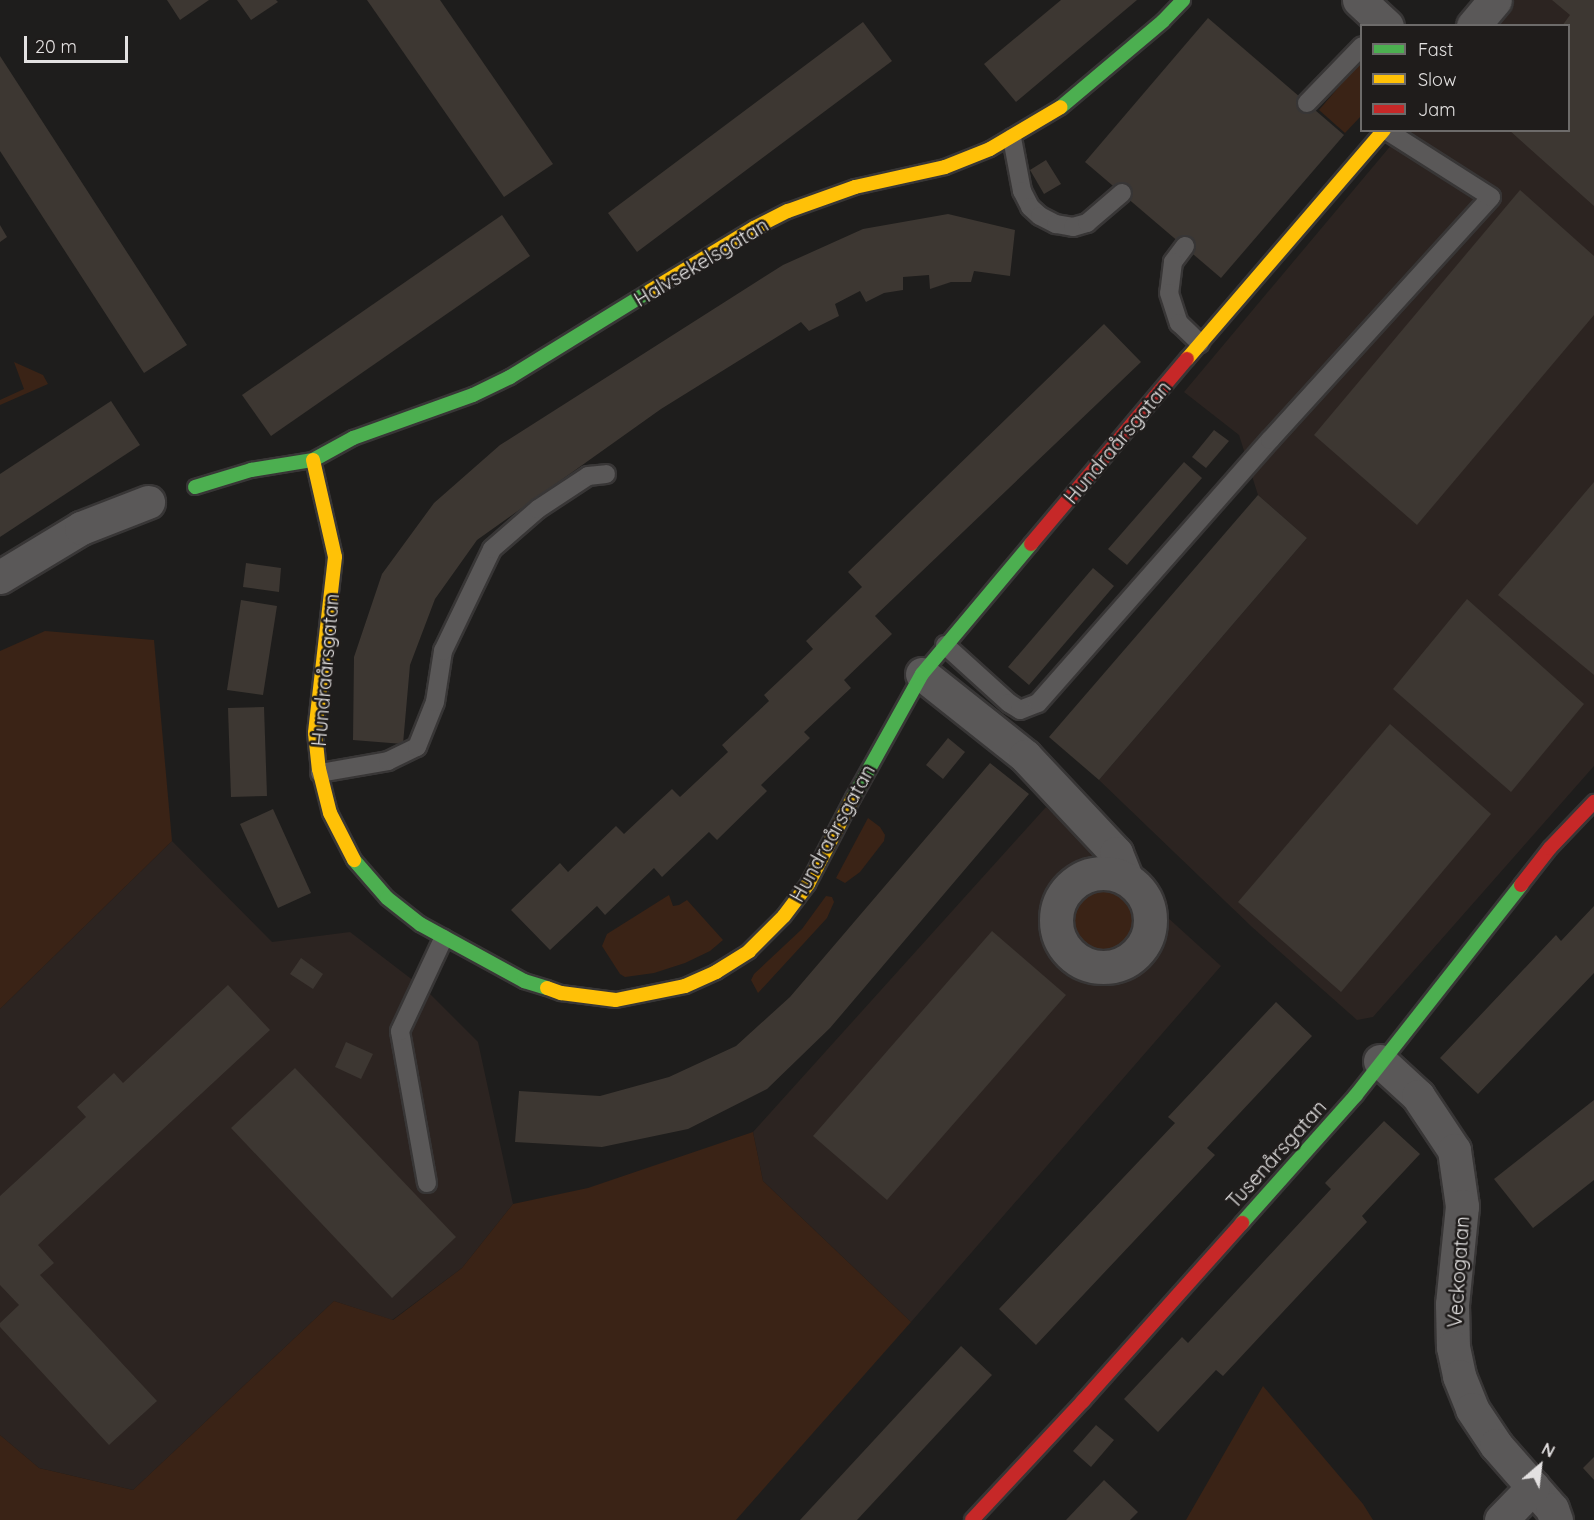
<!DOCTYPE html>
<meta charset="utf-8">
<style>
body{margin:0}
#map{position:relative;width:1594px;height:1520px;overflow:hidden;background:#1e1d1c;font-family:Quicksand,sans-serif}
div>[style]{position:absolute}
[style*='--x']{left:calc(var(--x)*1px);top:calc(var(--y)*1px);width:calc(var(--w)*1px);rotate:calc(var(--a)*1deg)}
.built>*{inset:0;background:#2c2421}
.green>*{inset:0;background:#3a2316}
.building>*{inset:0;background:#3d3732}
.roads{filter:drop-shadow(2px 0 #383636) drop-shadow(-2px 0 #383636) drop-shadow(0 2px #383636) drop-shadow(0 -2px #383636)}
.lane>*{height:18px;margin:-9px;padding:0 9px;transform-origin:9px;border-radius:9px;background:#5a5858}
.street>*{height:33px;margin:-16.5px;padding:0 16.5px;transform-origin:16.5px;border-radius:16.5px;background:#5a5858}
.street>.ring{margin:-16.5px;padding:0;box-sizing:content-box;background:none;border:33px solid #5a5858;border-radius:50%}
.fast>*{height:14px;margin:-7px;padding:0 7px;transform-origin:7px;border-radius:7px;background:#4caf50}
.slow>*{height:14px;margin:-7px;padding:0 7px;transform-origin:7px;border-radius:7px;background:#ffc107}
.jam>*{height:14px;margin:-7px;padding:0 7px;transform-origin:7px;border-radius:7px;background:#c62828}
span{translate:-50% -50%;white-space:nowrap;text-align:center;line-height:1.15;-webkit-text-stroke:5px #1f1c1b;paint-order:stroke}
.street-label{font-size:20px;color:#e3e1e1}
.legend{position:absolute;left:1360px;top:24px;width:210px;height:108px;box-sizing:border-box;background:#1f1c1b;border:2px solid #6d6b6a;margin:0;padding:8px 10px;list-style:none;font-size:18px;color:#e3e1e1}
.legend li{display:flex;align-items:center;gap:12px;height:30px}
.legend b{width:30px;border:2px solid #6d6b6a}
.north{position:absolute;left:1510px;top:1436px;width:60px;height:60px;-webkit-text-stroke:4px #1f1c1b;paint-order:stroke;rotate:28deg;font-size:16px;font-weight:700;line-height:24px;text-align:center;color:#e3e1e1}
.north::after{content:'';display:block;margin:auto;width:21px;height:27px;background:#e3e1e1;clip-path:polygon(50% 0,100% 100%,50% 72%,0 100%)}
.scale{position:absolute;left:24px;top:36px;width:104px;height:27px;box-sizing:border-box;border:3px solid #e3e1e1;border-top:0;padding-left:8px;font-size:18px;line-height:21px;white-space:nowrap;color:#e3e1e1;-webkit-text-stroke:4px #1f1c1b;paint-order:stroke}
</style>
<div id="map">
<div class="built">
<i style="clip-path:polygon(1513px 0,1594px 0,1594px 766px,1373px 1017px,1357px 1020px,1252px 927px,1099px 780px,1307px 538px,1258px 495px,1239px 435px,1184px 392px,1403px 131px,1568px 130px,1568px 26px,1492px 25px)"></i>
<i style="clip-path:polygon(1046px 807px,1221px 966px,911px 1322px,763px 1181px,753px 1132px)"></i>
<i style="clip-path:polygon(172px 841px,272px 942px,350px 932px,427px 991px,478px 1042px,513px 1204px,462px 1268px,392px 1320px,334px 1301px,133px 1490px,39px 1468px,0 1435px,0 1009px)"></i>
</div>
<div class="green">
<i style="clip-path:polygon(1361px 61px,1361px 116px,1345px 133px,1319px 110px)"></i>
<i style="clip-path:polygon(14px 362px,43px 375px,48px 384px,0 405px,0 400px,24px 389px)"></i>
<i style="clip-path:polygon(45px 631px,154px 640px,172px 841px,0 1009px,0 651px)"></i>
<i style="clip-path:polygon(868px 818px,880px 827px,885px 835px,884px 841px,860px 872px,845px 883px,836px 878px)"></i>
<i style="clip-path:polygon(1108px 881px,1124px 888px,1135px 905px,1135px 926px,1128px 940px,1118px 947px,1096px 952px,1079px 943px,1075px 937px,1073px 919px,1078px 902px,1088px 888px)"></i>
<i style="clip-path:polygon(669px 895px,673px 906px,679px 905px,687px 900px,723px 940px,710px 951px,685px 963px,654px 973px,625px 977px,620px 974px,602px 946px,607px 934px)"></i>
<i style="clip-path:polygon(826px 896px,832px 897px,834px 902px,827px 918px,758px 993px,751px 980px,754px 974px,802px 929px)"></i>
<i style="clip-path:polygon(753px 1132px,763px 1181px,911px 1322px,736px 1520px,0 1520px,0 1435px,39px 1468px,133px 1490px,334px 1301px,393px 1320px,462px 1268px,513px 1204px,588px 1188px)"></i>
<i style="clip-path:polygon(1263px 1386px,1363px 1504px,1373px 1520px,1186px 1520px)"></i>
</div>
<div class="building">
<i style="clip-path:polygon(167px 0,209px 0,180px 20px)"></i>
<i style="clip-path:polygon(237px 0,276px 0,278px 2px,251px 20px)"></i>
<i style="clip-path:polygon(367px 0,440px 0,553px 164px,504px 197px)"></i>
<i style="clip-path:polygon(1061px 0,1137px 0,1016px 102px,984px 64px)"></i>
<i style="clip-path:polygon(1552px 0,1594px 0,1594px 206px,1509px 130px,1568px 130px,1568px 26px,1562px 26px,1570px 15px)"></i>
<i style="clip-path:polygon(1208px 18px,1344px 135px,1221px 278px,1085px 162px)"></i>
<i style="clip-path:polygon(863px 22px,892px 61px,637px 252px,608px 213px)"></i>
<i style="clip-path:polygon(0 56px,187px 345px,144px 373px,0 151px)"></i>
<i style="clip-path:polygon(1046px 160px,1061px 184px,1044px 194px,1030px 170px)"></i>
<i style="clip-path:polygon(1520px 190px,1594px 256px,1594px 315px,1417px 525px,1314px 435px)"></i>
<i style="clip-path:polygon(948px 214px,1015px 230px,1010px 276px,974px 271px,971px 282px,951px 282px,930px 289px,929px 275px,903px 277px,903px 290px,884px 293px,866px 302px,860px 291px,835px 304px,839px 316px,809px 331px,801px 322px,661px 409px,477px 540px,435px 599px,410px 665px,403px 744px,353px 740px,354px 657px,382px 574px,434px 503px,500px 445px,783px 265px,863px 229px)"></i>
<i style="clip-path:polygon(502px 215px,530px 256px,271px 436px,242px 395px)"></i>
<i style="clip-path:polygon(0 225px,7px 237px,0 242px)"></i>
<i style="clip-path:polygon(1104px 324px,1141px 362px,875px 616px,892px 634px,844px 680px,851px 688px,804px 732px,810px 738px,761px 785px,767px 791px,717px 840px,709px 832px,662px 877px,654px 868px,605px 915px,597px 906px,550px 950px,511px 910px,560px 863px,568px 872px,616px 826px,624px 834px,672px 789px,680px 797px,728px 752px,722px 745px,769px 701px,764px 695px,813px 649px,806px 641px,862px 587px,848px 572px)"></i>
<i style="clip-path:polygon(111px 401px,140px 445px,0 537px,0 474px)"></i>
<i style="clip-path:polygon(1214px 430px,1229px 441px,1206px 468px,1192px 457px)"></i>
<i style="clip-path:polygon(1184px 462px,1202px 478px,1127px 565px,1108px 549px)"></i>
<i style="clip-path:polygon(1594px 482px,1594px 675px,1498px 595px)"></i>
<i style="clip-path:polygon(1258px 495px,1307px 538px,1099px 780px,1049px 737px)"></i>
<i style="clip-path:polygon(246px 563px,281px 568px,279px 592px,243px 587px)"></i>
<i style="clip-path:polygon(1093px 568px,1114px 586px,1029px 685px,1008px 667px)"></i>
<i style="clip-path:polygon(1467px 599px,1584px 704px,1511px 792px,1393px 689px)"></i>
<i style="clip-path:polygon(241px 600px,277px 606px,263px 695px,227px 690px)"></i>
<i style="clip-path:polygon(264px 707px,267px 796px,231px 797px,228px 708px)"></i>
<i style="clip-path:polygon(1390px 724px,1491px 814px,1341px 992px,1238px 902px)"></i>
<i style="clip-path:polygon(948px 738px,965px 752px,943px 779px,926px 765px)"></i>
<i style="clip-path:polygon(990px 763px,1029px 794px,830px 1028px,767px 1089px,688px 1129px,602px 1147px,515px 1142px,519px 1091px,600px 1096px,669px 1077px,736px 1046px,790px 997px)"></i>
<i style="clip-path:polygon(273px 809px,311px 893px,278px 908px,240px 824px)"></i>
<i style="clip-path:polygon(1594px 906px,1594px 973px,1478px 1094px,1440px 1058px,1556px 935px,1561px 941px)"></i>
<i style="clip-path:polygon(992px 931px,1066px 995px,887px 1200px,813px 1136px)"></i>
<i style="clip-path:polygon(301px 958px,323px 974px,313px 989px,290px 974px)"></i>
<i style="clip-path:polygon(228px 985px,270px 1030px,38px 1245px,54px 1263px,40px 1275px,157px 1401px,109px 1445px,0 1327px,0 1323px,19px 1305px,0 1285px,0 1196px,86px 1117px,77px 1107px,114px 1073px,123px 1083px)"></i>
<i style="clip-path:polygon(1276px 1002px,1312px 1036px,1207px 1148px,1215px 1155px,1036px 1345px,999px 1309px,1175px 1123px,1168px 1117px)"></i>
<i style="clip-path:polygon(346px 1042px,373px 1054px,361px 1079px,335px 1067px)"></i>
<i style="clip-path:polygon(295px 1068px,456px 1237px,392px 1298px,231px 1128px)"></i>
<i style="clip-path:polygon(1594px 1100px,1594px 1180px,1533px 1228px,1494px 1179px)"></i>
<i style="clip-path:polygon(1384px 1121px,1420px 1154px,1362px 1216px,1367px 1222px,1223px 1376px,1216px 1370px,1158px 1432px,1124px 1399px,1182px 1337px,1188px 1343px,1331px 1189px,1325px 1183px)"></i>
<i style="clip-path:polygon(961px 1346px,992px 1375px,857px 1520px,800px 1520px)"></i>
<i style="clip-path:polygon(1096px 1425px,1114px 1440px,1091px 1467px,1073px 1451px)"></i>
<i style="clip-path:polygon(1594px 1457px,1594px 1480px,1583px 1468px)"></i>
<i style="clip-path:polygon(1104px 1480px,1138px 1512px,1130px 1520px,1066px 1520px)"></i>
</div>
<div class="roads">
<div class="lane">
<i style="--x:1307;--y:103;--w:79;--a:-46"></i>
<i style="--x:1012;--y:138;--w:54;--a:79.3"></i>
<i style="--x:1022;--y:191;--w:18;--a:63"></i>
<i style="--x:1030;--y:207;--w:13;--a:42"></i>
<i style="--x:1040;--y:216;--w:18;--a:27"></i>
<i style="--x:1056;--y:224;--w:17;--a:10"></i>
<i style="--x:1073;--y:227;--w:15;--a:-16"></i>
<i style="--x:1087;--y:223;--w:46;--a:-40.6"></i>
<i style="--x:1185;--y:246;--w:20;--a:127"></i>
<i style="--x:1173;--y:262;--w:31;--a:97"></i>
<i style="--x:1169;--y:293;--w:32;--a:72"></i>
<i style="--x:1179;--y:323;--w:29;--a:44"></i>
<i style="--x:945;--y:645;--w:86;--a:42.2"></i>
<i style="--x:1009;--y:703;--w:13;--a:32"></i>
<i style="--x:1020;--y:710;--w:19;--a:-21"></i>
<i style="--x:1038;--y:703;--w:351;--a:-48.6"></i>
<i style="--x:1270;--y:440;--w:328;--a:-47.7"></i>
<i style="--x:1491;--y:197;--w:125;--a:-147.5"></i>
<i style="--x:320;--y:773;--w:69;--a:-10"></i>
<i style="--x:388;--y:761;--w:32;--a:-26"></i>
<i style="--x:417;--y:747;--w:48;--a:-68.2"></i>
<i style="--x:435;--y:702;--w:52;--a:-81.1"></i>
<i style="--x:443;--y:651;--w:113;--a:-64.3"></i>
<i style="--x:492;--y:549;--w:61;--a:-41"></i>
<i style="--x:538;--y:509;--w:60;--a:-33.4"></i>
<i style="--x:588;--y:476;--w:18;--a:-6"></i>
<i style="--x:427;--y:1183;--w:154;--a:-100.1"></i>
<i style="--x:400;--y:1031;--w:102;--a:-64.9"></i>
</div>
<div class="street">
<i style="--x:1359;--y:0;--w:38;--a:43"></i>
<i style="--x:1473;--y:26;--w:34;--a:-50"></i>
<i style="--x:0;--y:577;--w:95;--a:-31.2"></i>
<i style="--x:81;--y:528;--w:72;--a:-21.2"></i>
<i style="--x:922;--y:674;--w:132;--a:38.5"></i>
<i style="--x:1025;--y:756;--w:133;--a:46.8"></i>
<i style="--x:1116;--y:853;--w:27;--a:68"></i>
<i class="ring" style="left:1056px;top:873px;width:61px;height:61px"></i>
<i style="--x:1380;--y:1061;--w:52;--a:42.6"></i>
<i style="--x:1418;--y:1096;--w:65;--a:56.3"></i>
<i style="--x:1454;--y:1150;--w:57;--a:81.9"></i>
<i style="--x:1462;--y:1206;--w:99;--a:95.8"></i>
<i style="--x:1452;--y:1304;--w:43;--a:88.7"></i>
<i style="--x:1453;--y:1347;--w:30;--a:78"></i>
<i style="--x:1459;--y:1376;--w:35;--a:68"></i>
<i style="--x:1472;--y:1409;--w:43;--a:56.3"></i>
<i style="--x:1496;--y:1445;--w:85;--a:48.8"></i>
<i style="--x:1552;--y:1509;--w:12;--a:70"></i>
<i style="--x:1501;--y:1520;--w:46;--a:-45.9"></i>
</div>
<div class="fast">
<i style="--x:1061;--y:107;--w:133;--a:-40.1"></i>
<i style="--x:1163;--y:21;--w:29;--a:-46"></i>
<i style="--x:195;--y:487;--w:59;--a:-16.9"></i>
<i style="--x:251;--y:470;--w:63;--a:-9.2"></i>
<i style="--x:313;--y:460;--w:46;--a:-28.8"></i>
<i style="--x:353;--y:438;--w:127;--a:-19.7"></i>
<i style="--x:473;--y:395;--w:41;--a:-25.9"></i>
<i style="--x:510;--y:377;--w:164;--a:-31.6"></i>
<i style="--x:853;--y:798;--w:142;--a:-60.9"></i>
<i style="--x:922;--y:674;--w:170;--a:-50"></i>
<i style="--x:354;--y:860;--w:50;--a:49"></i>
<i style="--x:387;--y:898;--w:42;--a:38.2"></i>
<i style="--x:420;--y:924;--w:119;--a:28.7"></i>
<i style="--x:524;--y:981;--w:24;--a:17"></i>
<i style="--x:1242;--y:1223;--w:171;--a:-48.3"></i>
<i style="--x:1356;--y:1095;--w:267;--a:-51.8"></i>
</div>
<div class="slow">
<i style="--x:650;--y:291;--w:122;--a:-31.2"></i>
<i style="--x:754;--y:228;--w:38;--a:-27"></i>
<i style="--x:788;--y:211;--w:71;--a:-19.7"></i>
<i style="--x:855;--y:187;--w:92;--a:-12.5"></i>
<i style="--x:945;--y:167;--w:48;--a:-21.8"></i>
<i style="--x:990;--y:149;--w:82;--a:-30.6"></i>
<i style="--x:1187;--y:359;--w:302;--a:-49.3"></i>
<i style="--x:313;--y:460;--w:99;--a:77.2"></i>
<i style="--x:335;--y:557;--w:177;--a:96.5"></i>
<i style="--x:315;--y:733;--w:36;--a:84"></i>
<i style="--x:319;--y:769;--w:45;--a:76"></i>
<i style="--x:330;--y:813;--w:53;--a:62.9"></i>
<i style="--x:547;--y:988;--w:15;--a:20"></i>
<i style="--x:561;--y:993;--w:55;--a:7.3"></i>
<i style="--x:616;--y:1000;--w:70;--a:-11.5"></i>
<i style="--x:685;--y:986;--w:34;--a:-24"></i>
<i style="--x:716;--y:972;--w:39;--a:-32"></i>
<i style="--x:749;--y:951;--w:49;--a:-45"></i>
<i style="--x:784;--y:916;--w:40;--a:-53"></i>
<i style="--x:808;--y:884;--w:97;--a:-62.4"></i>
</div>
<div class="jam">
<i style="--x:1031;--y:544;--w:242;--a:-49.9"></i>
<i style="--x:1521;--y:885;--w:47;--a:-51.9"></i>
<i style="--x:1550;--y:848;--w:64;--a:-46.3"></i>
<i style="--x:972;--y:1520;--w:163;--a:-47"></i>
<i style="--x:1083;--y:1401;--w:239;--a:-48.2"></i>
</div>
</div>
<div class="street-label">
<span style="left:701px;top:262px;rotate:-31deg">Halvsekelsgatan</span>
<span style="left:1117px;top:442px;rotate:-50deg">Hundraårsgatan</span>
<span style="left:325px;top:670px;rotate:-85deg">Hundraårsgatan</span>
<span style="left:832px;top:833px;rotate:-61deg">Hundraårsgatan</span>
<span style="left:1276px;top:1154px;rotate:-48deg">Tusenårsgatan</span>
<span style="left:1458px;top:1272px;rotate:-86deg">Veckogatan</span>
</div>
<ul class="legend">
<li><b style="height:8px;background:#4caf50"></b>Fast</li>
<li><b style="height:8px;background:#ffc107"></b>Slow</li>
<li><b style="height:8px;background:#c62828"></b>Jam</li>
</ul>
<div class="north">N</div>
<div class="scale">20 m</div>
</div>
